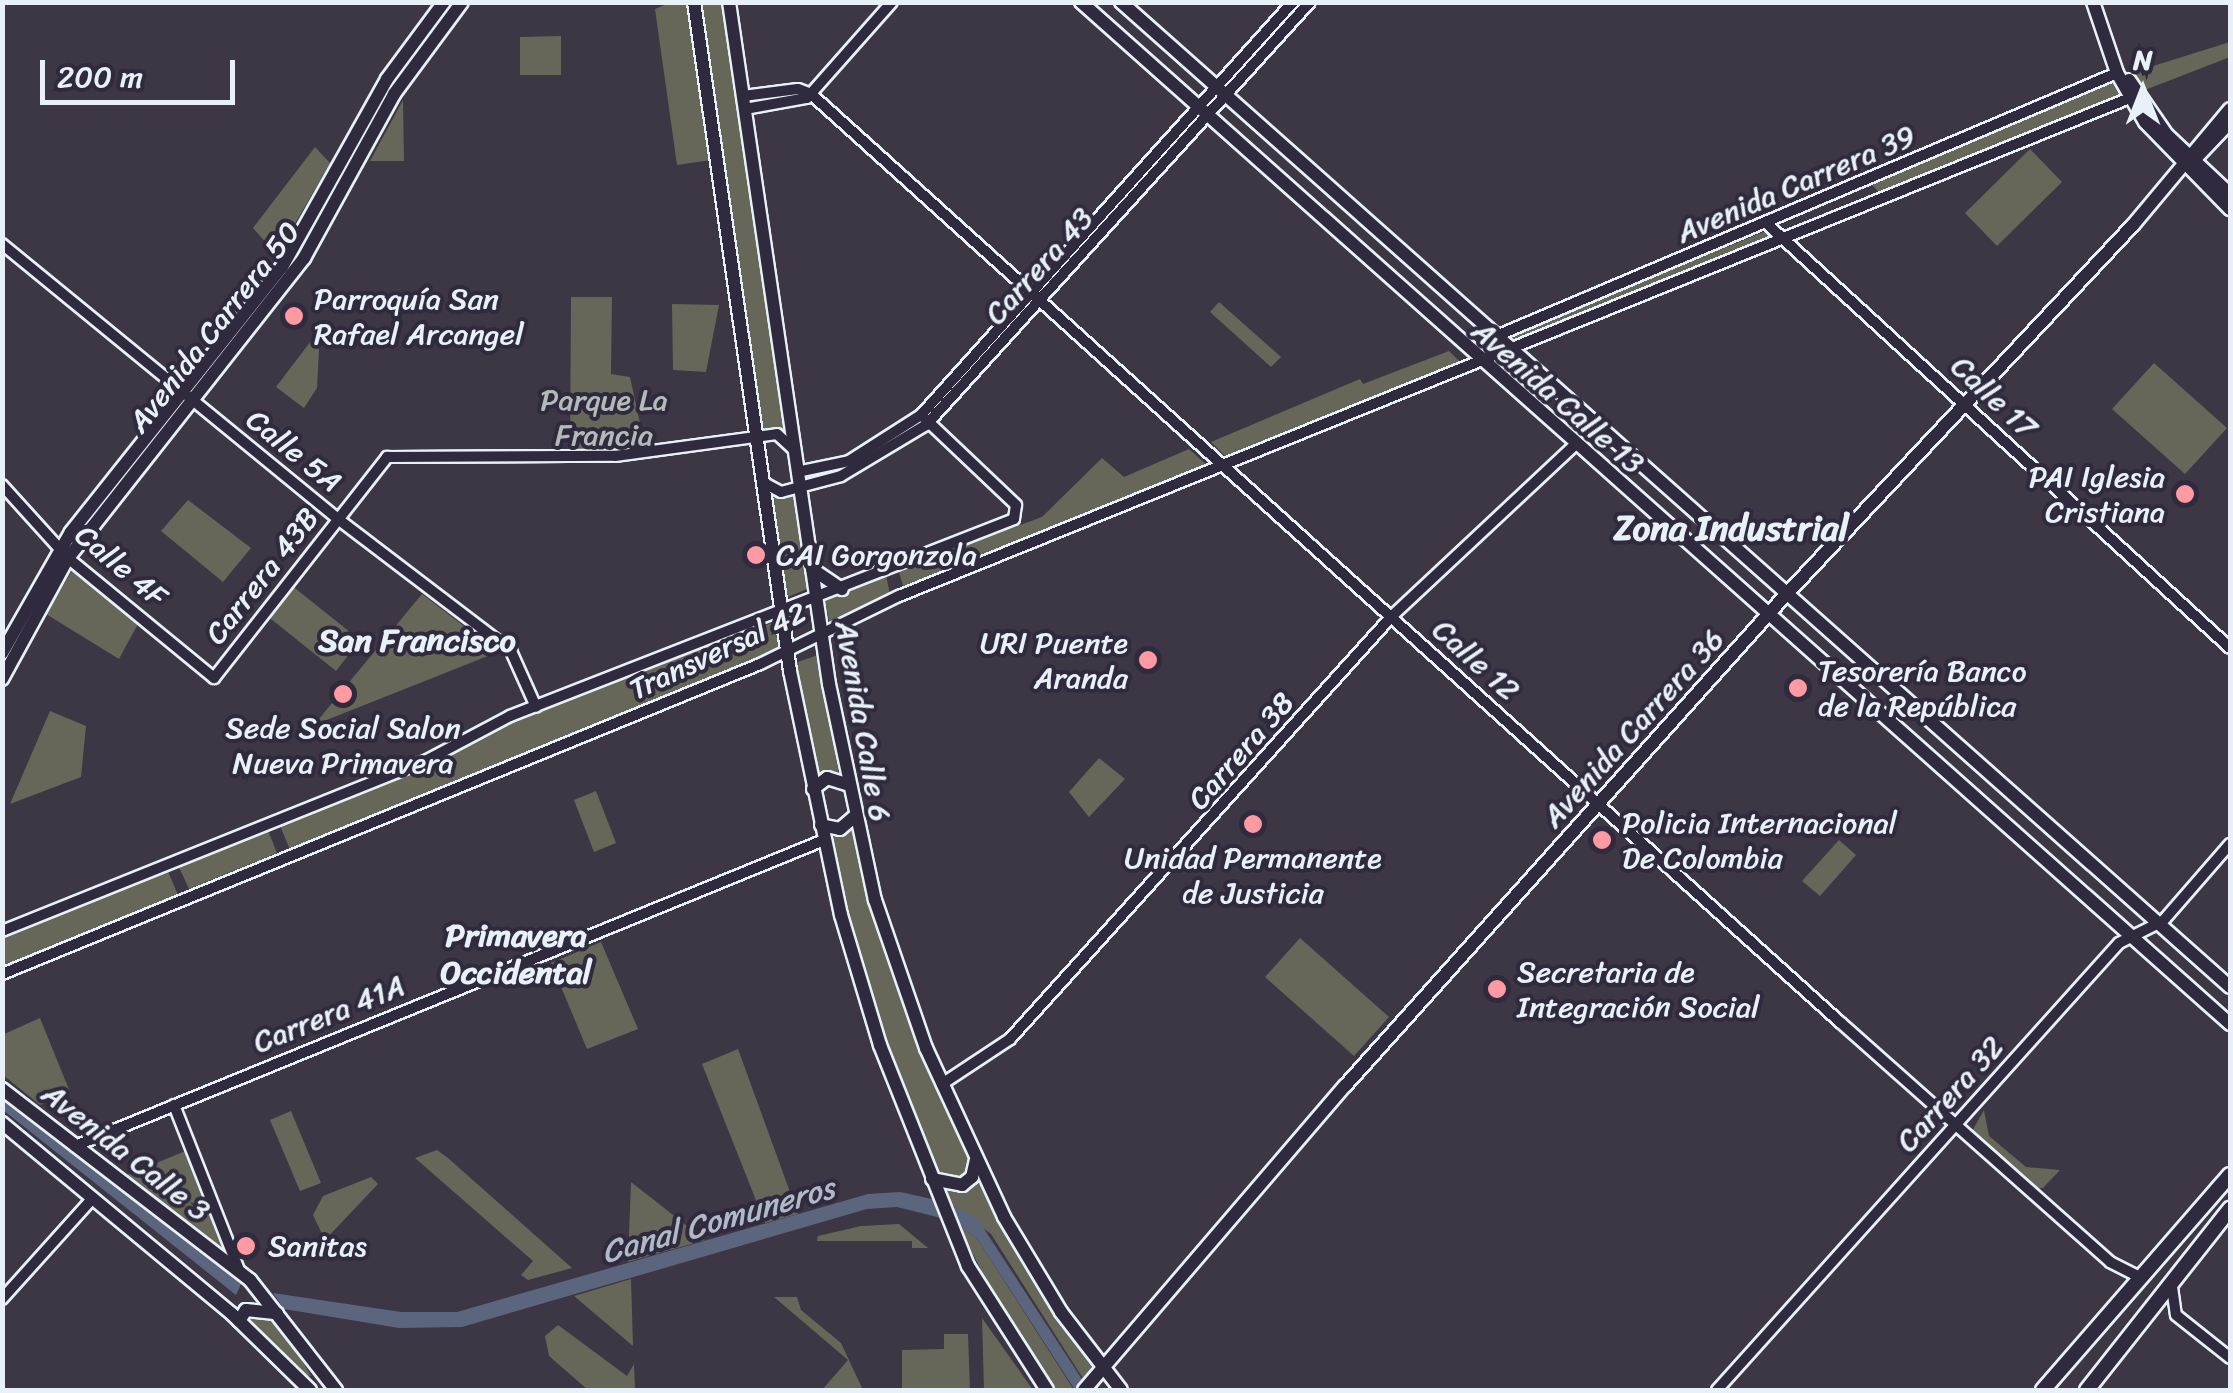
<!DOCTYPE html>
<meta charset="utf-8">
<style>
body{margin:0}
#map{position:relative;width:2233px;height:1393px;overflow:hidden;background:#3d3644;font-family:Sriracha,sans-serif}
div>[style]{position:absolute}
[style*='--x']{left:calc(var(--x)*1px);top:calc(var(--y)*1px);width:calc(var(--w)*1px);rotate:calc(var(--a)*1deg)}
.green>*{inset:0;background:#666759}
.water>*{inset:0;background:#5c657e}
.roads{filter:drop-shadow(2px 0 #e8f1f8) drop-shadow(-2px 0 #e8f1f8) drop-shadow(0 2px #e8f1f8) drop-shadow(0 -2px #e8f1f8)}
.minor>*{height:10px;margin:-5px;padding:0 5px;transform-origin:5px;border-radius:5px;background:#2f2a3d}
.major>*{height:12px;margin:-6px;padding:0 6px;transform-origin:6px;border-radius:6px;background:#2f2a3d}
.highway>*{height:14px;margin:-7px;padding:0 7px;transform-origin:7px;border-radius:7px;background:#2f2a3d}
.dots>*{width:28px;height:28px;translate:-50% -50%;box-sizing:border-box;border:5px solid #2f2a3d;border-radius:50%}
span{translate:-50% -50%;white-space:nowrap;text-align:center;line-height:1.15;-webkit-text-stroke:8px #2f2a3d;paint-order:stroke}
.street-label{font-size:30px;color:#e8f1f8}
.poi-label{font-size:30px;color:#e8f1f8}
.left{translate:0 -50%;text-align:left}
.right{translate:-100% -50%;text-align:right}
.park-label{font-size:30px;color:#b4bab8}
.neighbourhood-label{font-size:32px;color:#e8f1f8;font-weight:700}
.water-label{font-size:32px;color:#b0b9c7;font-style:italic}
.quarter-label{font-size:35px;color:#e8f1f8;font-weight:700}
.frame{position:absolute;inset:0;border:5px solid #e8f1f8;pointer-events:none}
.north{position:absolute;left:2093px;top:40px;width:100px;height:100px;-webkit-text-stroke:8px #2f2a3d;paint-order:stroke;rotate:0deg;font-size:28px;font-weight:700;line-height:40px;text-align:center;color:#e8f1f8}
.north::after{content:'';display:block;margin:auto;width:35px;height:45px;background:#e8f1f8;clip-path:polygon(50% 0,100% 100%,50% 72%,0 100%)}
.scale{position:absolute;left:40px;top:60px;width:195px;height:45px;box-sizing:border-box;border:5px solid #e8f1f8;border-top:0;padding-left:12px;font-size:30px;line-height:35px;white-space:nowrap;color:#e8f1f8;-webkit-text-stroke:8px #2f2a3d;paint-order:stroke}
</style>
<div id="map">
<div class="green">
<i style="clip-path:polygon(669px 3px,687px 3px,711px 160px,677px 165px,655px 9px)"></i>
<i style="clip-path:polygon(699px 3px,724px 3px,788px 435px,761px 431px)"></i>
<i style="clip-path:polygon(561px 36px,561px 75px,520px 75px,520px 37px)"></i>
<i style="clip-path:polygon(2230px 42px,2230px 57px,2145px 90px,2134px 72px)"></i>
<i style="clip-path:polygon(2111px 81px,2121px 98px,1884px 197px,1872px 185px)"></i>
<i style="clip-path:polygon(403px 100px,404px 161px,370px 161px)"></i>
<i style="clip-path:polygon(315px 147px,330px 163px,277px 255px,253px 228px)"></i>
<i style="clip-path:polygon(2030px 149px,2062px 182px,1997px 246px,1965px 213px)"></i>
<i style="clip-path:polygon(1766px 231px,1776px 239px,1513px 345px,1504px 337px)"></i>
<i style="clip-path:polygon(571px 297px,612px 297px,611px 374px,630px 377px,645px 446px,570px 453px)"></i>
<i style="clip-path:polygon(1219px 302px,1281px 357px,1271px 367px,1210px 312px)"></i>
<i style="clip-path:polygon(672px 304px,719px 305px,706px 372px,673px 370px)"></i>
<i style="clip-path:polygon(320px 329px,317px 388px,304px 408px,276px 387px)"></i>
<i style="clip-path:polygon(1449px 351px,1461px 363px,1229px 460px,1211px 442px,1360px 379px,1363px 384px)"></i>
<i style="clip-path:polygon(2154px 363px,2227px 428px,2185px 474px,2112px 409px)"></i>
<i style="clip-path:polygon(1189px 449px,1210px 468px,904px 589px,898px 569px,1042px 517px,1102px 458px,1124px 477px)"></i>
<i style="clip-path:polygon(768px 491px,796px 493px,812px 587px,785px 598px)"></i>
<i style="clip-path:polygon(188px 500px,251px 548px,223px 582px,161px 531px)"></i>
<i style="clip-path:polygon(73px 569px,139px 622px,119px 659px,46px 614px)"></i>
<i style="clip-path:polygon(886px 575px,890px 594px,829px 621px,825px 600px)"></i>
<i style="clip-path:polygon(291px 585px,360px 640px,336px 671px,266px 615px)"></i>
<i style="clip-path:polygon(422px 594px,498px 652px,314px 725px,370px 657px)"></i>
<i style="clip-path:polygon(774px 622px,779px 649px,290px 850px,279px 823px,440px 759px,523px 716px)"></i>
<i style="clip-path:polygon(818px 655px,839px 775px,816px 780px,792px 664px)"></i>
<i style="clip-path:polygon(50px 711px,86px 726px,81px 777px,10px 804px)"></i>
<i style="clip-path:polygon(1099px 758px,1125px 779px,1089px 817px,1069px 792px)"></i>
<i style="clip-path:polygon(596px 791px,616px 843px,594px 852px,574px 800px)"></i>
<i style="clip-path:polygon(267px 828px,277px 853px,189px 889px,178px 865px)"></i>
<i style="clip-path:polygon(852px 829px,907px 1009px,972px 1161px,964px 1180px,939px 1179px,890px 1056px,844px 910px,830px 839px)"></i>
<i style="clip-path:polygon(1839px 840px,1856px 855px,1820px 896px,1802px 881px)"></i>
<i style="clip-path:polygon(167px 869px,178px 895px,3px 967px,3px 937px)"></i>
<i style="clip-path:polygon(1300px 938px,1389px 1017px,1354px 1056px,1265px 977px)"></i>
<i style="clip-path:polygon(601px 942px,638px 1029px,587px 1049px,551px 963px)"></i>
<i style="clip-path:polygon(40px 1018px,70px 1092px,40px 1105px,3px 1075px,2px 1035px)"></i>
<i style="clip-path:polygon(738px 1049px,798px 1214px,765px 1223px,702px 1064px)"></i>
<i style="clip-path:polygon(1984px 1110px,1989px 1136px,2026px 1167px,2060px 1170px,2043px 1188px,2036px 1189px,1972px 1131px)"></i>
<i style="clip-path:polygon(291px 1111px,321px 1183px,300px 1191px,270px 1120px)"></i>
<i style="clip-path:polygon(188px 1150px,230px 1258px,122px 1177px)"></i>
<i style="clip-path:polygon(437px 1150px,448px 1158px,572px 1268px,528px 1280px,521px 1275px,533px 1261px,415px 1158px)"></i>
<i style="clip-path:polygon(977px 1172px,1096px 1365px,1084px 1380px,991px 1234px,949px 1203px,944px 1191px,957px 1189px)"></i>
<i style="clip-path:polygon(371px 1177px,378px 1184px,325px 1240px,313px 1215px,323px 1196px)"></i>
<i style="clip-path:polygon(631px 1182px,705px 1240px,628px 1262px)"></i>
<i style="clip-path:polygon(957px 1222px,978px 1240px,1074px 1390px,1053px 1390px,1015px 1338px)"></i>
<i style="clip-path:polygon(899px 1224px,928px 1248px,912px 1248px,912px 1241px,817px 1241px,818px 1236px,861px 1226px)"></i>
<i style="clip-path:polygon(631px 1279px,633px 1346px,574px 1296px)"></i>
<i style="clip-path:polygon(774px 1297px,797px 1297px,801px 1310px,841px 1343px,863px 1390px,822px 1390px,848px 1360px)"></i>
<i style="clip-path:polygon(248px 1315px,278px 1319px,311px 1376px,300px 1375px,247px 1321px)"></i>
<i style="clip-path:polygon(982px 1318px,1033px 1390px,984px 1390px)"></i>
<i style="clip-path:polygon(558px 1325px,627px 1376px,634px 1364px,635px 1390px,588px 1390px,549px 1356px,545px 1336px)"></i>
<i style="clip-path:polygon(944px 1334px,968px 1334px,970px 1390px,885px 1390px,902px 1389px,902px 1350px,944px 1349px)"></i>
</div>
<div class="water">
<i style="clip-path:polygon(3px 1101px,241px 1284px,236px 1295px,3px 1110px)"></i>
<i style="clip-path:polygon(900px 1192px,941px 1201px,977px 1218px,1089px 1390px,1075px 1390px,978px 1240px,957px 1222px,897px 1207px,867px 1209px,462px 1327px,399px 1328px,284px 1309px,273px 1293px,401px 1312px,457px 1312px,868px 1194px)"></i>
</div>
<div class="roads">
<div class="minor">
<i style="--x:743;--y:96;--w:55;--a:-7.3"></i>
<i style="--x:798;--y:89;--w:14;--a:21"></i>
<i style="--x:811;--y:94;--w:1386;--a:42.05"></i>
<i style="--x:1840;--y:1022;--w:361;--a:41.6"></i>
<i style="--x:2110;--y:1262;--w:31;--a:27"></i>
<i style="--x:745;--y:109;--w:63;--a:-10.1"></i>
<i style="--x:807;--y:98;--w:128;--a:-48.5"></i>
<i style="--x:1767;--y:224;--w:628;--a:42.48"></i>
<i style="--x:2;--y:244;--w:434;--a:39.3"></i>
<i style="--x:338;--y:519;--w:218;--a:37.3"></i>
<i style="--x:511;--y:651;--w:61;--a:65.9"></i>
<i style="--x:1494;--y:337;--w:677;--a:-22.97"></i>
<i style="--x:797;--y:472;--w:53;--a:-11.9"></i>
<i style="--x:849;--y:461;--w:85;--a:-32.6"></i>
<i style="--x:921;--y:415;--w:556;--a:-47.99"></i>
<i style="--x:764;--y:483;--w:19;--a:28"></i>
<i style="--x:781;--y:492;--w:62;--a:-14.9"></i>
<i style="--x:841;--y:476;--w:99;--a:-31"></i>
<i style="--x:926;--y:425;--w:571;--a:-47.77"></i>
<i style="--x:2;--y:485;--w:98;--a:47.9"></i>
<i style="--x:68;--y:558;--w:189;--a:39.4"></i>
<i style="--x:214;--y:678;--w:281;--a:-51.9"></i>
<i style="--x:387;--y:457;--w:228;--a:-0.3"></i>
<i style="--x:615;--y:456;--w:163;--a:-7.7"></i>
<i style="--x:777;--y:434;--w:23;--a:43"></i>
<i style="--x:2;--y:931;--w:458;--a:-21.9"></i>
<i style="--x:427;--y:760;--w:94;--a:-27.9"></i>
<i style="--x:510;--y:716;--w:541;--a:-21.35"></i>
<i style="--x:1014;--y:519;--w:14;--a:-82"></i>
<i style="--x:1016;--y:505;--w:131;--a:-136.5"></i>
<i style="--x:2;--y:974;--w:819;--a:-22.24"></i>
<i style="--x:760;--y:664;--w:155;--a:-26.1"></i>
<i style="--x:899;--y:596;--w:1328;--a:-22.03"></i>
<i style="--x:942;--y:1084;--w:82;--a:-33.5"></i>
<i style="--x:1010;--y:1039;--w:569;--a:-47.92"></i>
<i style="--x:1391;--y:617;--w:250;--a:-43.1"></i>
<i style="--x:174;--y:1105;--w:177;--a:68.5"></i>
<i style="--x:75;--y:1146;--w:809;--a:-22.22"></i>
<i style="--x:2172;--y:1287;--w:28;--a:82"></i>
<i style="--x:2176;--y:1315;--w:69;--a:38.5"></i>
<i style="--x:2;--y:1299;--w:136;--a:-48"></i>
<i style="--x:1717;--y:1390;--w:601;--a:-48.03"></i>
<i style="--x:2119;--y:943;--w:49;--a:-26.6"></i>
<i style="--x:2163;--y:921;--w:102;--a:-49"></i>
</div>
<div class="major">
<i style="--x:694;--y:2;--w:676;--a:81.83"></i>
<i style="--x:790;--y:671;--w:249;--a:78.2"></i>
<i style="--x:841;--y:915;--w:136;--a:73.3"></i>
<i style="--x:880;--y:1045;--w:238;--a:68.3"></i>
<i style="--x:968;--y:1266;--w:147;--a:57.5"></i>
<i style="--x:729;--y:2;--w:689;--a:81.66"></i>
<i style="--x:829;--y:684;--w:221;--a:78"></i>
<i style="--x:875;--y:900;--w:157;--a:71"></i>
<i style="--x:926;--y:1048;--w:186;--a:65.2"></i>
<i style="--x:1004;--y:1217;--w:111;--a:59"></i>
<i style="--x:1061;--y:1312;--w:98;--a:52.4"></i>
<i style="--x:1081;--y:2;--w:1538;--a:41.65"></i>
<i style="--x:1121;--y:2;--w:1483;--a:41.61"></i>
<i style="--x:2093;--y:2;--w:75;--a:71.3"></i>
<i style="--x:2117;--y:73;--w:56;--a:60.3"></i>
<i style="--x:2145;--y:122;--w:122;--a:45.7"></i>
<i style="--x:2129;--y:80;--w:67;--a:55.4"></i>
<i style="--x:2167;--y:135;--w:86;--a:43.1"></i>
<i style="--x:2194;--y:160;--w:52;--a:-46.5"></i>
<i style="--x:812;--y:569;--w:36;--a:34"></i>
<i style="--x:2;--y:653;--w:139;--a:-60.3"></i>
<i style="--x:71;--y:532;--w:339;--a:-51.5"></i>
<i style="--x:282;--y:267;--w:215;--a:-60.8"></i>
<i style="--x:387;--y:79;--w:96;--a:-53.5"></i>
<i style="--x:2;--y:679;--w:138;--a:-61.4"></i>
<i style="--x:68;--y:558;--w:382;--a:-51.8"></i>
<i style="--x:304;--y:258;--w:187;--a:-61.2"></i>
<i style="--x:394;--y:94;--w:114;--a:-53.5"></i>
<i style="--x:813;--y:789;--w:18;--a:-38"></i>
<i style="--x:827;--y:778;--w:21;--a:17"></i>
<i style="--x:821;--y:825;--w:19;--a:12"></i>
<i style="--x:840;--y:829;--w:18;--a:-41"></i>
<i style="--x:2;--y:1089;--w:313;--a:37.6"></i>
<i style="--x:250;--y:1280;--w:140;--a:52"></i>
<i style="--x:2;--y:1123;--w:299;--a:39.7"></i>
<i style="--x:232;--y:1314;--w:109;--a:44.3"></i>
<i style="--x:932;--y:1179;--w:31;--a:11"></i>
<i style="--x:962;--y:1185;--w:13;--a:-39"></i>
<i style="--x:972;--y:1177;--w:17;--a:-77"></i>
<i style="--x:239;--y:1321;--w:13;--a:-58"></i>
<i style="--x:246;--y:1310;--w:31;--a:6"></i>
<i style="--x:1084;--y:1390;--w:401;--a:-49.4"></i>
<i style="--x:1345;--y:1086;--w:654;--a:-48.1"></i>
<i style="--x:1782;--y:599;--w:513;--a:-46.82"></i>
<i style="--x:2133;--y:225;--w:151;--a:-50.1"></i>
</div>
<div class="highway">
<i style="--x:2043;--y:1390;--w:285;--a:-49"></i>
<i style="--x:2087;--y:1390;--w:231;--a:-51.7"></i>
</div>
</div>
<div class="dots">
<i style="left:294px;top:316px;background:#ff9aa2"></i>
<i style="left:2185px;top:494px;background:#ff9aa2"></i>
<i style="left:756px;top:555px;background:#ff9aa2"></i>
<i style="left:1148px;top:660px;background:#ff9aa2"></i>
<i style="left:1798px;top:688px;background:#ff9aa2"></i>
<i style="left:343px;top:694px;background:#ff9aa2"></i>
<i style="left:1253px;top:824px;background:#ff9aa2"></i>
<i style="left:1602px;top:840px;background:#ff9aa2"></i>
<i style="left:1497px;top:989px;background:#ff9aa2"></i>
<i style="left:246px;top:1246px;background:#ff9aa2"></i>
</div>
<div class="street-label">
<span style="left:1796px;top:184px;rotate:-23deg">Avenida Carrera 39</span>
<span style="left:1039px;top:266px;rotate:-48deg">Carrera 43</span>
<span style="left:214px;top:327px;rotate:-52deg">Avenida Carrera 50</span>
<span style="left:1558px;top:397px;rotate:41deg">Avenida Calle 13</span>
<span style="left:1994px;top:397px;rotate:43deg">Calle 17</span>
<span style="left:294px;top:451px;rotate:39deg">Calle 5A</span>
<span style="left:121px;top:566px;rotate:40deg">Calle 4F</span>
<span style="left:262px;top:576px;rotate:-52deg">Carrera 43B</span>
<span style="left:718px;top:651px;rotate:-25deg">Transversal 42</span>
<span style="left:1476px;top:660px;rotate:42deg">Calle 12</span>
<span style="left:863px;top:721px;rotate:80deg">Avenida Calle 6</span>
<span style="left:1633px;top:728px;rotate:-48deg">Avenida Carrera 36</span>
<span style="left:1241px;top:751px;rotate:-49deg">Carrera 38</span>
<span style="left:329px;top:1014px;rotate:-22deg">Carrera 41A</span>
<span style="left:1950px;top:1094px;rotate:-48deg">Carrera 32</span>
<span style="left:126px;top:1152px;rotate:38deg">Avenida Calle 3</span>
</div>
<div class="poi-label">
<span class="left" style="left:314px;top:316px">Parroquía San<br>Rafael Arcangel</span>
<span class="right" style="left:2165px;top:494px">PAI Iglesia<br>Cristiana</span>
<span class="left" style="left:776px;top:555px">CAI Gorgonzola</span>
<span class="right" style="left:1128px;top:660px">URI Puente<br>Aranda</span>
<span class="left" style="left:1818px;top:688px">Tesorería Banco<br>de la República</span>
<span style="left:343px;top:745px">Sede Social Salon<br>Nueva Primavera</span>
<span class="left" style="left:1622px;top:840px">Policia Internacional<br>De Colombia</span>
<span style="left:1253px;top:875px">Unidad Permanente<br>de Justicia</span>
<span class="left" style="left:1517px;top:989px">Secretaria de<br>Integración Social</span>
<span class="left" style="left:268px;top:1246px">Sanitas</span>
</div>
<div class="park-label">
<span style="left:604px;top:417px">Parque La<br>Francia</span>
</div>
<div class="neighbourhood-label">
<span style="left:417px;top:641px">San Francisco</span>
<span style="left:516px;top:955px">Primavera<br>Occidental</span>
</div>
<div class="water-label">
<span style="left:718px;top:1221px;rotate:-16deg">Canal Comuneros</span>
</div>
<div class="quarter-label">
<span style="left:1731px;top:528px">Zona Industrial</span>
</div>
<div class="frame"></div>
<div class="north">N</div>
<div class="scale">200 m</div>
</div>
